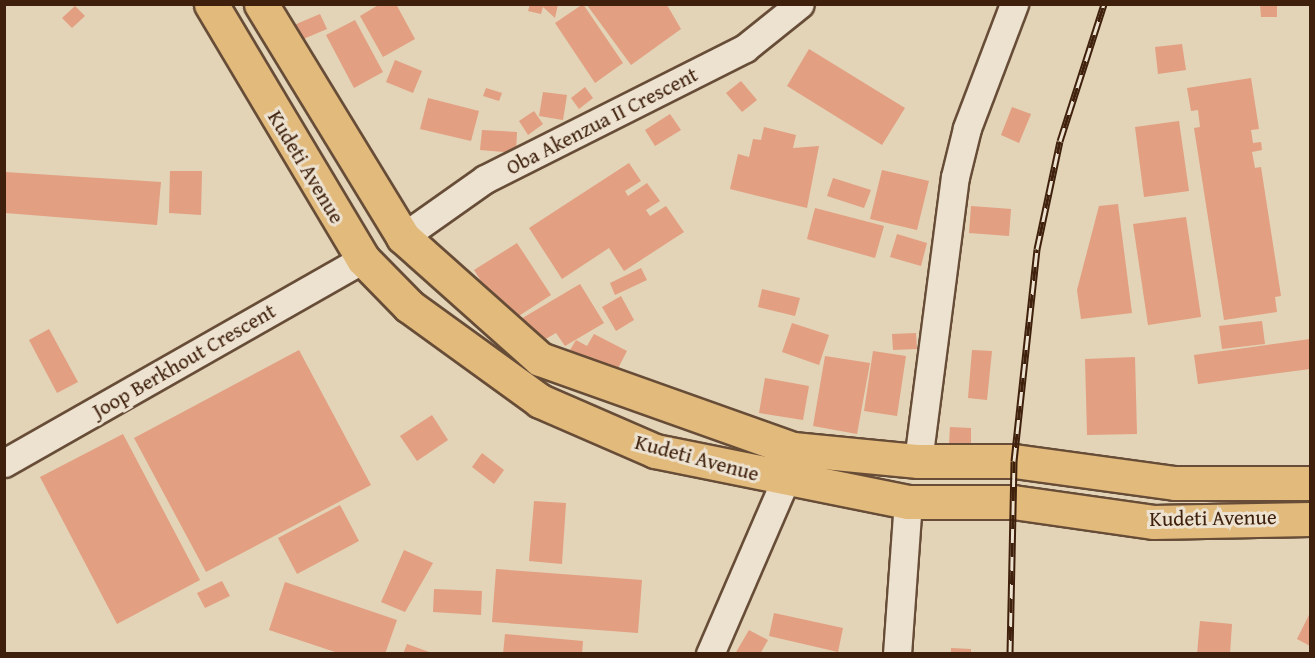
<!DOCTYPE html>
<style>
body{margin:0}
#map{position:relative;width:1315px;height:658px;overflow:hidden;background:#e3d3b7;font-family:"Gentium Book Plus",serif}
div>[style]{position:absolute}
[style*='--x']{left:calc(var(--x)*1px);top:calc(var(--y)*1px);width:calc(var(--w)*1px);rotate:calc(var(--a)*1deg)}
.building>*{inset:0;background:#e29f81}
.roads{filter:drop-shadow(2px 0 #674d37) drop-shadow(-2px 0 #674d37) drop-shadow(0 2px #674d37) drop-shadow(0 -2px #674d37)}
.minor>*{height:27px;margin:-13.5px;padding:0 13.5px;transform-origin:13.5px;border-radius:13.5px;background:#ede2d0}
.major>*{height:33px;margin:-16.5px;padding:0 16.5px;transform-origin:16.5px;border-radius:16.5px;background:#e2ba7c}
.rail>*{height:7px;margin-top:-3.5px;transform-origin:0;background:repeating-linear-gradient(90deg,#ede2d0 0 14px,#3e200c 0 28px);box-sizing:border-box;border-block:2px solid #3e200c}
span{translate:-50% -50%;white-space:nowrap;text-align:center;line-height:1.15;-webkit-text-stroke:6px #ede2d0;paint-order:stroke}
.street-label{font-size:21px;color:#3e200c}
.frame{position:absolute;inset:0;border:6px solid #3e200c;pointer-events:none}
</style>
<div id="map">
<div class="building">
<i style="clip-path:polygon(380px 4px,396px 4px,415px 39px,383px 57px,360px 16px)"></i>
<i style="clip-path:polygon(530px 4px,558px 4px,555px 18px,543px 7px,541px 14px,528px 11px)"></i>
<i style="clip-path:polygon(583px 4px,623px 63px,595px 83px,555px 23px)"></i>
<i style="clip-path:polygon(1260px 4px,1277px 4px,1277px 17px,1261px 17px)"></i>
<i style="clip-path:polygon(587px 5px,667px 5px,681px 29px,631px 65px)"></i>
<i style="clip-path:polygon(75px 6px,85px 16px,72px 28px,62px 18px)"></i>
<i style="clip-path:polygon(320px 14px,327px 29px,301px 40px,294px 25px)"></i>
<i style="clip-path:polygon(355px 20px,383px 72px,354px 88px,326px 35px)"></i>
<i style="clip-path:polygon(1182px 44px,1186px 70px,1158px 74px,1155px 47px)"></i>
<i style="clip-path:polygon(809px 49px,905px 108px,882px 145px,787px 86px)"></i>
<i style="clip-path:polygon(395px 60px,422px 71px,413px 93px,386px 82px)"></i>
<i style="clip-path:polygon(1251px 78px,1259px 129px,1251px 130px,1253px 143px,1261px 142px,1262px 150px,1252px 152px,1255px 168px,1261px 167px,1281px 296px,1275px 297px,1277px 312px,1224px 320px,1194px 128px,1200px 127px,1198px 110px,1191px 111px,1187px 88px)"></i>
<i style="clip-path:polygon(741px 81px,757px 100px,742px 112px,726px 93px)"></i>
<i style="clip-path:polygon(585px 87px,593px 98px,579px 109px,571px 98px)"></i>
<i style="clip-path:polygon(486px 88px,502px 93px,499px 101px,483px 96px)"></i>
<i style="clip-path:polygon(543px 92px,567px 95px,563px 120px,539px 116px)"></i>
<i style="clip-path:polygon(428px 98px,479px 111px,471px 141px,420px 129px)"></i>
<i style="clip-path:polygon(1012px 107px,1031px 114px,1019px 143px,1001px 135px)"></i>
<i style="clip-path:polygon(534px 111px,543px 124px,528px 135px,519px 121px)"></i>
<i style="clip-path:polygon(670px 114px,681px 130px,655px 146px,645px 130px)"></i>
<i style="clip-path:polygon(1179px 121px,1189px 191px,1144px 197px,1135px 127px)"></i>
<i style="clip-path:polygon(764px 127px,796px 135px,793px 148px,819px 146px,807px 208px,730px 189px,738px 154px,749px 157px,753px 139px,761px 140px)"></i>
<i style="clip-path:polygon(482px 130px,517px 132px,516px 153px,480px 150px)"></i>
<i style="clip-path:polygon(629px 163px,641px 181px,625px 191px,628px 196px,647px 183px,660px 201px,646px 210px,650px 216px,666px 206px,684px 232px,624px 271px,609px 248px,562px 279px,529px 228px)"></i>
<i style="clip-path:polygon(882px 170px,929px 181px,917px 230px,870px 219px)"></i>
<i style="clip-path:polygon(170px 171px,202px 171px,201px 215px,169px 213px)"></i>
<i style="clip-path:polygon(5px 172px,161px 182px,157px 225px,5px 213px)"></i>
<i style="clip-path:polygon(833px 178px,871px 190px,864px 208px,827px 196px)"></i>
<i style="clip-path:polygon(1118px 204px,1132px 313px,1081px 319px,1077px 290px,1099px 206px)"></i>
<i style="clip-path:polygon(971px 206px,1011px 209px,1009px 236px,969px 233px)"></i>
<i style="clip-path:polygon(815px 208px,884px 226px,875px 258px,807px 239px)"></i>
<i style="clip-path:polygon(1186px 217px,1201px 317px,1148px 325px,1133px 224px)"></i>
<i style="clip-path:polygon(897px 234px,927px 243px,921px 266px,890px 257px)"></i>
<i style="clip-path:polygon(517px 243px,551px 295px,508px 323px,474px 270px)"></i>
<i style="clip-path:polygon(641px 268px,647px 280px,615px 295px,610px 283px)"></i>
<i style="clip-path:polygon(580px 284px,604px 323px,565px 346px,556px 333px,530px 348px,514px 323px)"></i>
<i style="clip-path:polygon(762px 289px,800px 298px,795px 316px,758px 307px)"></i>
<i style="clip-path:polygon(621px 296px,634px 320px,616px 331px,602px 307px)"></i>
<i style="clip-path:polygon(1262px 321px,1265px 344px,1222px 349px,1219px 326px)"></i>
<i style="clip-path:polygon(792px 323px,829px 335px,819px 365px,782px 352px)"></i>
<i style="clip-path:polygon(49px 329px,78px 382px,57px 393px,29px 340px)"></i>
<i style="clip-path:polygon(916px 333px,917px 349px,893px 350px,892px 334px)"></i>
<i style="clip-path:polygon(594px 334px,627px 351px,615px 374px,570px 350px,576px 340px,587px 346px)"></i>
<i style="clip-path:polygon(1310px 339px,1310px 369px,1198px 384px,1194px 355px)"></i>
<i style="clip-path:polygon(299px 350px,371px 485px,206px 572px,134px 438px)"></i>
<i style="clip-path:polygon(972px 350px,992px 351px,987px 400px,968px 398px)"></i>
<i style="clip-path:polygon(873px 351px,906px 356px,897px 416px,864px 411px)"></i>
<i style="clip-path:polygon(825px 356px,870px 363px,857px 434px,813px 426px)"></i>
<i style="clip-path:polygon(1135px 357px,1137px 434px,1087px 435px,1085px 359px)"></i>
<i style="clip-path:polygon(765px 378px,809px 386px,803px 420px,759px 413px)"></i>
<i style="clip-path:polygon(432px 415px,448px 440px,417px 461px,400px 436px)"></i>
<i style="clip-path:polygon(950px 427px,971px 428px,971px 445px,949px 444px)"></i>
<i style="clip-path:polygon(123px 434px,200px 580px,117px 624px,40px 477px)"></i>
<i style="clip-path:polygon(482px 453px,504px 470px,494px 484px,472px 467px)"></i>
<i style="clip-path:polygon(534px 501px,566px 503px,562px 564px,529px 561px)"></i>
<i style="clip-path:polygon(340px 505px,359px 541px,297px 574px,278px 538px)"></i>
<i style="clip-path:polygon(404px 550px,433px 563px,405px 612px,381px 602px)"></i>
<i style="clip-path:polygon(496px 569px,642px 580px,638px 633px,492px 622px)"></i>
<i style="clip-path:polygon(222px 581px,230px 596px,205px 608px,197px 593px)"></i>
<i style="clip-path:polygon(285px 582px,397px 620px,385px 654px,341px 654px,269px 630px)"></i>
<i style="clip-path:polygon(434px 589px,482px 591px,481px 615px,433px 612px)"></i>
<i style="clip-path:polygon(774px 613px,843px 628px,838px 652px,769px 636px)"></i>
<i style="clip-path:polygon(1310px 613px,1310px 646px,1297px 639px)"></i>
<i style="clip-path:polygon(1200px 621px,1232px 624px,1230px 654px,1197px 654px)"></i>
<i style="clip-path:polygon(749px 630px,768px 640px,760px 654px,735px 654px)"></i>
<i style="clip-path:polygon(505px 634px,583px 641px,582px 654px,503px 654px)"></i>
<i style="clip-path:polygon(407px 644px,432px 653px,432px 654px,403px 654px)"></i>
<i style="clip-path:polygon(951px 648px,971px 649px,971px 654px,951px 654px)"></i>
</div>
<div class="roads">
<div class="minor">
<i style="--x:403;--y:237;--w:100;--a:-35.3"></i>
<i style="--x:485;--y:179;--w:291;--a:-26.7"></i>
<i style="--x:745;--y:48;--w:70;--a:-38.7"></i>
<i style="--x:918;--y:461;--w:286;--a:-82.6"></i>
<i style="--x:955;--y:177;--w:50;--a:-76.2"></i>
<i style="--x:967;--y:128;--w:133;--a:-69.2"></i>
<i style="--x:4;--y:463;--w:413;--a:-29.6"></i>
<i style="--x:710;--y:654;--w:189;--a:-66.6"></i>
<i style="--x:897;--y:654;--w:152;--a:-85.9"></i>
</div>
<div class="major">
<i style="--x:211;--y:4;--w:297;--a:59.2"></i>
<i style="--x:363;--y:259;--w:66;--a:45.6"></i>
<i style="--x:409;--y:306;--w:162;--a:35.9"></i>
<i style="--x:540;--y:401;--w:125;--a:23.5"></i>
<i style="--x:655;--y:451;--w:258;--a:11.4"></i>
<i style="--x:908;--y:502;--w:105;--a:0"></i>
<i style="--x:1013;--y:502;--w:141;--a:8.1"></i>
<i style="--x:1153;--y:522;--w:157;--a:-1.1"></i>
<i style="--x:261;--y:4;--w:273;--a:58.6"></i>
<i style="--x:403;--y:237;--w:183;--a:41.7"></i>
<i style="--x:540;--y:359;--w:269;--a:19.6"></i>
<i style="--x:793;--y:449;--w:126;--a:5.5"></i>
<i style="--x:918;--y:461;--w:96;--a:0"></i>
<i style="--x:1014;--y:461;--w:162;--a:7.8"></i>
<i style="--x:1175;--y:483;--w:135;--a:0"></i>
</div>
</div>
<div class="rail">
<i style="--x:1010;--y:654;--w:193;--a:-88.8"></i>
<i style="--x:1014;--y:461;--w:213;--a:-83.8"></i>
<i style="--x:1037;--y:249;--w:110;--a:-78"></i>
<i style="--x:1060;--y:141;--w:144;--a:-72.2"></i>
</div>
<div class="street-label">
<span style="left:602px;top:121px;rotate:-27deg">Oba Akenzua II Crescent</span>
<span style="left:306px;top:167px;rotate:59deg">Kudeti Avenue</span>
<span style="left:184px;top:361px;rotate:-30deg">Joop Berkhout Crescent</span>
<span style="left:697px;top:458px;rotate:15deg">Kudeti Avenue</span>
<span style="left:1213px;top:518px;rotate:-1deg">Kudeti Avenue</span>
</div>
<div class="frame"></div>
</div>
